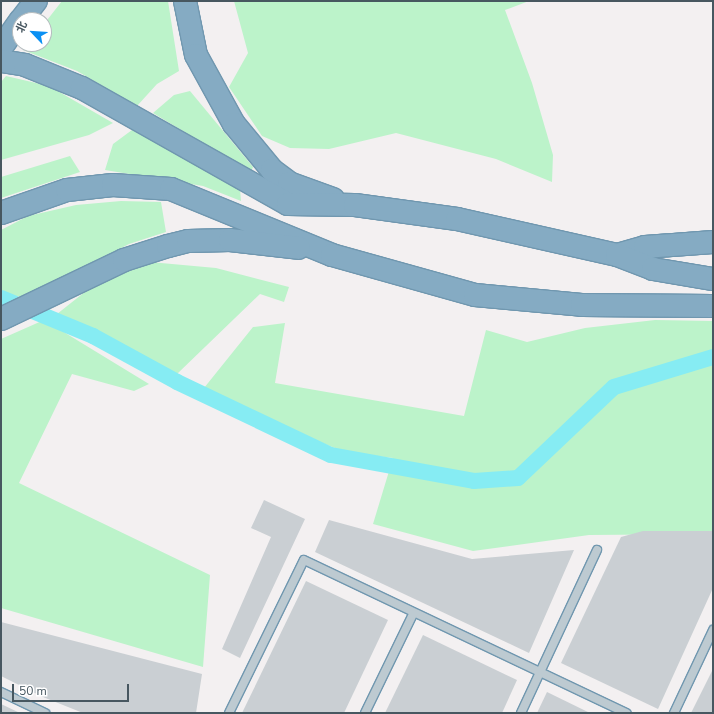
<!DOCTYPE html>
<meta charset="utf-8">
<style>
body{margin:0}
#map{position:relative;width:714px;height:714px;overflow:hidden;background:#f3f0f1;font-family:"Nunito Sans","Noto Sans SC",sans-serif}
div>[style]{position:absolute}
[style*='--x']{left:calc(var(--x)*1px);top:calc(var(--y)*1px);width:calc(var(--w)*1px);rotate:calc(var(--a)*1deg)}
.green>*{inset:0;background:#bcf3ca}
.canal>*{height:16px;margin:-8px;padding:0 8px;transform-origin:8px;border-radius:8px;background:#86ecf3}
.building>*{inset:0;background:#cacfd3}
.roads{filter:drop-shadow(1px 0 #7097af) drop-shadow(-1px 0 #7097af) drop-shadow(0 1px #7097af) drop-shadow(0 -1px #7097af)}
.lane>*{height:8px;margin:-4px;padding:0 4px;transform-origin:4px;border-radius:4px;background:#bdcad1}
.highway>*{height:22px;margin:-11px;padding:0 11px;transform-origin:11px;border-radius:11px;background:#85abc3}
span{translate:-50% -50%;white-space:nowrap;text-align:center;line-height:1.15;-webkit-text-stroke:3px #fff;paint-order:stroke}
.frame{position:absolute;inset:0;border:2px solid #475760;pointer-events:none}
.north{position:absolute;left:12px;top:12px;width:40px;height:40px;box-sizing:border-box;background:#fff;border:1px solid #b5bcbf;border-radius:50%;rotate:295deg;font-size:11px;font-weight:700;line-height:16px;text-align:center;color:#475760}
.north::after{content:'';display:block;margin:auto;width:14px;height:18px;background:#0b90f3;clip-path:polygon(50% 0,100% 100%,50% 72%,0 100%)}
.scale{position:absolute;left:12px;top:684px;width:117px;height:18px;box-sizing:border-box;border:2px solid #475760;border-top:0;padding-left:5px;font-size:12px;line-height:14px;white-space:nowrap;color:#475760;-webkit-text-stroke:3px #fff;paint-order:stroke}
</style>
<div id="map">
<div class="green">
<i style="clip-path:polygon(62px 1px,168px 1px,179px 71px,157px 84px,137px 106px,77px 71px,23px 50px,28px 44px,44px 44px,44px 24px)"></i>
<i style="clip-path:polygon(234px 1px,529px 1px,505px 10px,532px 83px,553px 155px,552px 182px,496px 159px,396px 133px,329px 149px,290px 148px,262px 136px,229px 87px,248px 53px)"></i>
<i style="clip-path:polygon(6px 76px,49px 86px,113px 123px,89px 135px,1px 160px,1px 82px)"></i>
<i style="clip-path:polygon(190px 91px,253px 167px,251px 172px,153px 113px,174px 95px)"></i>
<i style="clip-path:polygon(132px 130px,240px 189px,241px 201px,203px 186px,105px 170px,113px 144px)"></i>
<i style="clip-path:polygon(70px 156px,80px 172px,1px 198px,1px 177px)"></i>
<i style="clip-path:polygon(121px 201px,161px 202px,166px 232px,129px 244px,27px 297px,1px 295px,1px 230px,28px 216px,76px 205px)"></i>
<i style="clip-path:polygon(139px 261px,216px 268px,289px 287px,284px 302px,260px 294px,177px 374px,57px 314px,100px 280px)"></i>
<i style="clip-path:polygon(44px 320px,149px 384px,134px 391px,72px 374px,19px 483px,210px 575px,203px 667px,1px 608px,1px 339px)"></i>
<i style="clip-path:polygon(655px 320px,713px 321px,713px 534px,589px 535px,473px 551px,373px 524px,393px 458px,345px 452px,265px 420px,204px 388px,253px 327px,285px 323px,275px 383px,464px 416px,486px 330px,527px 342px,585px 328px)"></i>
</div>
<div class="canal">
<i style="--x:1;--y:298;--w:100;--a:22.4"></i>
<i style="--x:93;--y:336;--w:96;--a:28.7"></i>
<i style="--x:177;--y:382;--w:170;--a:25.4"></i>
<i style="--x:331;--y:455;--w:145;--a:10.3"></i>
<i style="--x:474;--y:481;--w:44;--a:-3.9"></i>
<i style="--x:518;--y:478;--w:132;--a:-43.5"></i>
<i style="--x:614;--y:387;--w:103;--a:-16.9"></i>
</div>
<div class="building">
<i style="clip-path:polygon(264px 500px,305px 519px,240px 658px,222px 649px,271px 537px,251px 528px)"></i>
<i style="clip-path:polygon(329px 520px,472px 559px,574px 550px,529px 653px,315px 552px)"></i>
<i style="clip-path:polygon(643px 531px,713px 531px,713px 588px,658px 709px,561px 663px,621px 537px)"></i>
<i style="clip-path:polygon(306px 581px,388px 620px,344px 713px,242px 713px)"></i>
<i style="clip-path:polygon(1px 622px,202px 674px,196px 713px,83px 713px,43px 697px,1px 676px)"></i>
<i style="clip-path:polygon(423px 635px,517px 680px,502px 713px,385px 713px)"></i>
<i style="clip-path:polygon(713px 669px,713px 713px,691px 713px)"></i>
<i style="clip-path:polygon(547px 692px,590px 713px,537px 713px)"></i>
<i style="clip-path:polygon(1px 704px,20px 713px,1px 713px)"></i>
</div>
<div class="roads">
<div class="lane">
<i style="--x:1;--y:692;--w:49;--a:25.5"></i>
<i style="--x:229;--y:713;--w:170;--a:-63.9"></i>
<i style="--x:304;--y:560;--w:357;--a:25.4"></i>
<i style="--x:365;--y:713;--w:110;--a:-64.1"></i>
<i style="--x:521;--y:713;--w:180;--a:-65"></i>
<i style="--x:674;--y:713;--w:92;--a:-64.8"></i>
</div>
<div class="highway">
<i style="--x:185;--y:1;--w:55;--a:78.5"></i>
<i style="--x:196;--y:55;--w:79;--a:61.2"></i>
<i style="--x:234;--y:124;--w:60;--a:50.4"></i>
<i style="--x:272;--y:170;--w:21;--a:37"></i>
<i style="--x:289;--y:183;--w:47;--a:20"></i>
<i style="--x:21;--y:20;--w:24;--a:-52"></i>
<i style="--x:1;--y:48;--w:33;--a:-55"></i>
<i style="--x:1;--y:61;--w:24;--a:9"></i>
<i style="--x:25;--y:65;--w:61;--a:22"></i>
<i style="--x:82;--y:88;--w:236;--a:29.4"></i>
<i style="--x:288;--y:204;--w:67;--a:0.9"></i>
<i style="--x:355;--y:205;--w:103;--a:7.8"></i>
<i style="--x:457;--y:219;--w:164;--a:12.7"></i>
<i style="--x:617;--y:255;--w:29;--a:-16"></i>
<i style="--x:645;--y:247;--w:68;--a:-4.2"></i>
<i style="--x:1;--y:213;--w:70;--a:-19.2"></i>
<i style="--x:67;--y:190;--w:46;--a:-6.2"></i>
<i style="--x:113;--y:185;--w:58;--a:3.9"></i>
<i style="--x:171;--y:189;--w:174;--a:22.3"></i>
<i style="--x:332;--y:255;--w:148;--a:15.6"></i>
<i style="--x:475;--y:295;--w:107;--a:5.3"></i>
<i style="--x:582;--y:305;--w:131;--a:0.4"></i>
<i style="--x:617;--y:255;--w:39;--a:21"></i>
<i style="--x:653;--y:269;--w:61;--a:9.5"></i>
<i style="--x:1;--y:319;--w:136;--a:-25.6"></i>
<i style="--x:124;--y:260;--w:46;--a:-17.7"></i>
<i style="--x:168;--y:246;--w:21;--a:-14"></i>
<i style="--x:188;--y:241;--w:42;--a:-1.4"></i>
<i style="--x:230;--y:240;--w:69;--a:6.6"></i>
</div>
</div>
<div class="frame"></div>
<div class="north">北</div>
<div class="scale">50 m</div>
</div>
